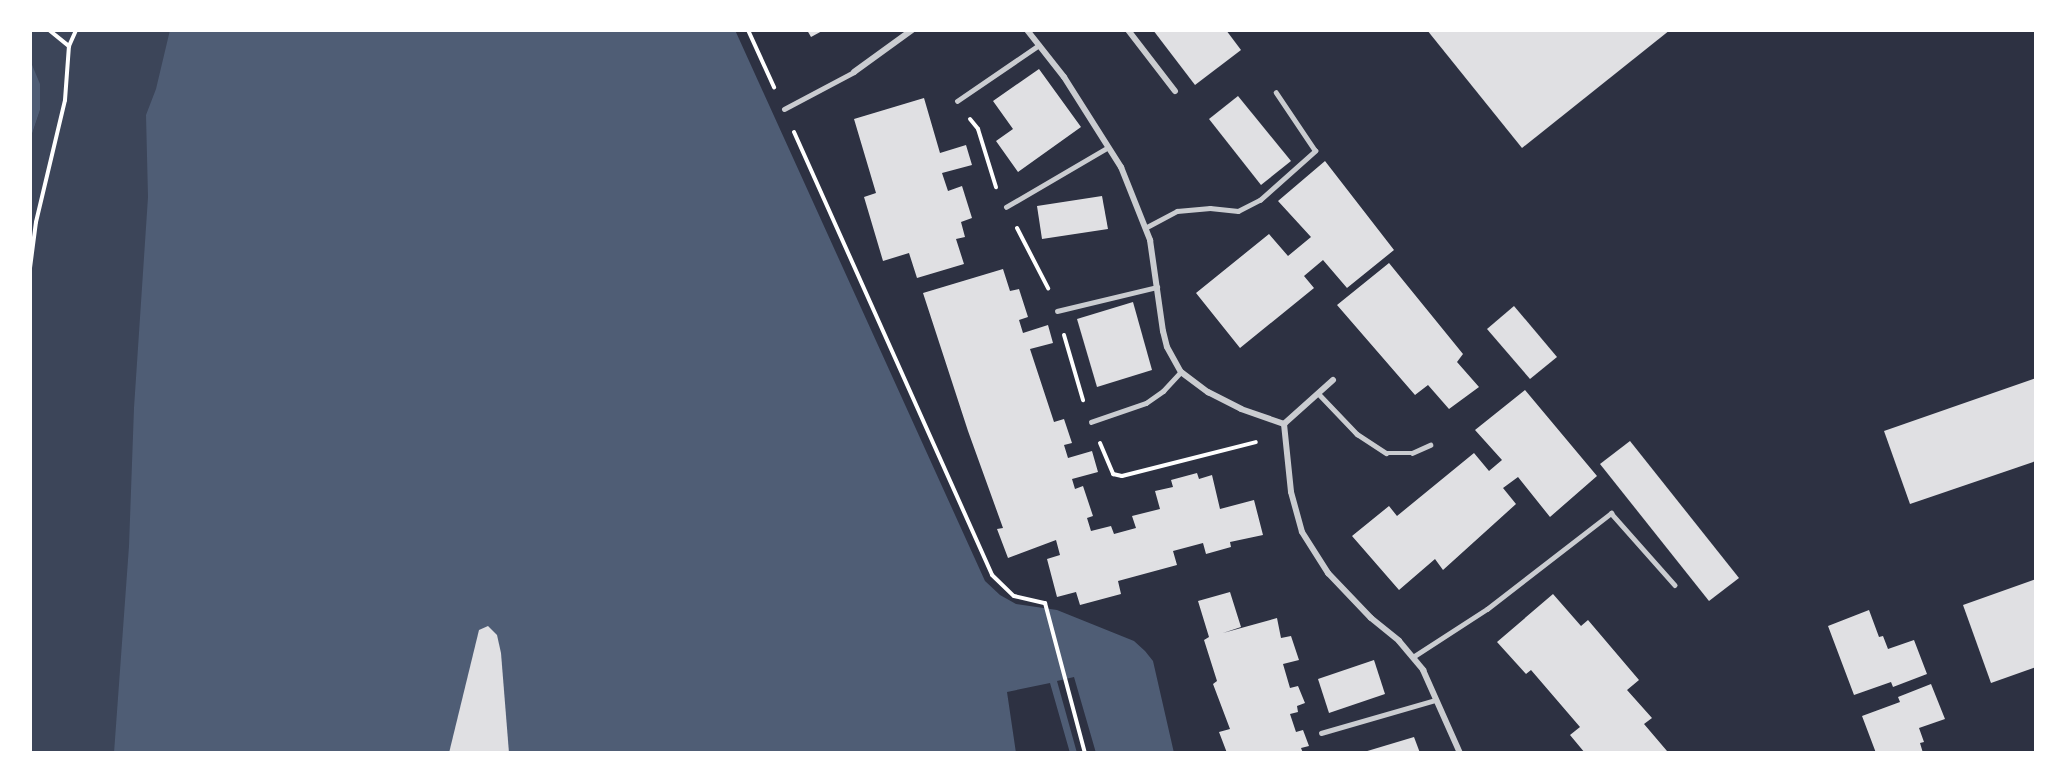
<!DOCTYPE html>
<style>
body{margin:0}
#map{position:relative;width:2066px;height:783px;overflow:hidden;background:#2d3142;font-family:"Alegreya Sans",sans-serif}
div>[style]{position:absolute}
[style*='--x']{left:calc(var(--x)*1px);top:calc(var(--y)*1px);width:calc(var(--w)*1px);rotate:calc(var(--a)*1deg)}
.green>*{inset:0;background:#3c4559}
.water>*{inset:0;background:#4f5d75}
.building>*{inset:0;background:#e0e0e3}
.path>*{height:4px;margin:-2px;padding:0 2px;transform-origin:2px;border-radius:2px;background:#fff}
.service>*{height:4.5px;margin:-2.25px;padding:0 2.25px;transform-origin:2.25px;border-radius:2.25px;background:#caccd0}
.pedestrian>*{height:5px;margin:-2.5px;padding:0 2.5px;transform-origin:2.5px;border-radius:2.5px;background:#caccd0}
.minor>*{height:6px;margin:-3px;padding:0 3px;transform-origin:3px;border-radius:3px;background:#caccd0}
span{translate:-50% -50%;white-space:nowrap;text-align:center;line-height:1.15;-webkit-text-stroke:4.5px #fff;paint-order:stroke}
.frame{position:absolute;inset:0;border:32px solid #fff;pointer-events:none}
</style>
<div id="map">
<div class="green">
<i style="clip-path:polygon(30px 30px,235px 30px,320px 753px,30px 753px,30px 140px,40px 110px,30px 95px)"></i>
</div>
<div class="water">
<i style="clip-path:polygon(170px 30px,735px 30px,985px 581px,1000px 595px,1016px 604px,1057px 610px,1134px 641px,1145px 651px,1153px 661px,1174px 753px,1096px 753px,1074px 677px,1057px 681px,1077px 753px,1070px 753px,1050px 683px,1007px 692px,1016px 753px,114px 753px,129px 546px,134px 408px,148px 197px,146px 115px,156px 89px)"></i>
<i style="clip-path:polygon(30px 60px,40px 84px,40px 110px,30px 140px)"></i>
</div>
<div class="building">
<i style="clip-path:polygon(807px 30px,824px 30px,811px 37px)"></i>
<i style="clip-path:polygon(1153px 30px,1226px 30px,1241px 50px,1195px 85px)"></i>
<i style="clip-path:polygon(1427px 30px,1670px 30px,1522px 148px)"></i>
<i style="clip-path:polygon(1039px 69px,1081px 127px,1018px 172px,996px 141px,1013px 129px,993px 101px)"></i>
<i style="clip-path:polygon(1238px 96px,1291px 161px,1261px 185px,1209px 119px)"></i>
<i style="clip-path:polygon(924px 98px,940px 153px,966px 145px,972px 165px,942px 173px,948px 191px,962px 186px,972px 218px,961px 222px,965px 237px,956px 239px,964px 264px,917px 278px,909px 253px,883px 261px,864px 197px,876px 193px,854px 119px)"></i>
<i style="clip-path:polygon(1325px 161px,1394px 250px,1347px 288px,1323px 260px,1304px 276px,1314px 288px,1240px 348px,1196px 293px,1269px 234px,1288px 256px,1311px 237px,1278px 201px)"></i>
<i style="clip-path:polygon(1102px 196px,1108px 229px,1042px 239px,1037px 206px)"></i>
<i style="clip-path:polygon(1389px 263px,1463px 354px,1457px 362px,1479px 387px,1449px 409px,1428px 385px,1415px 395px,1337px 305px)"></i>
<i style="clip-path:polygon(1003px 269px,1010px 291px,1019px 289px,1028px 317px,1019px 320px,1023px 333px,1048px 325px,1053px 343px,1030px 349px,1054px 422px,1064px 419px,1072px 443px,1064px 445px,1068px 458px,1092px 451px,1098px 472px,1072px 479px,1075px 489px,1083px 486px,1093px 516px,1087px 518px,1091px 531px,1111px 526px,1114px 534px,1136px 528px,1132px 516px,1160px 509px,1155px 491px,1173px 487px,1171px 480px,1197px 473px,1199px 479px,1212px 475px,1220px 509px,1254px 500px,1263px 535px,1230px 542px,1231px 547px,1206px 554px,1203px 543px,1173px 551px,1177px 565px,1118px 581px,1121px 594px,1080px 605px,1076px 592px,1057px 597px,1047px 559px,1060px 555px,1056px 540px,1008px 558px,997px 529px,1003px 528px,968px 431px,923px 293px)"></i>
<i style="clip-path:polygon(1133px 302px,1152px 370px,1097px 387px,1077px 319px)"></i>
<i style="clip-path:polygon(1514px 306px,1557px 357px,1530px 379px,1487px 329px)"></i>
<i style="clip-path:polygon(2036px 378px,2036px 461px,1910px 504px,1884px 431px)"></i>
<i style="clip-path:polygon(1525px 390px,1597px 476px,1550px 517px,1518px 477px,1503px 488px,1516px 504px,1443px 570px,1435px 559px,1399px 590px,1352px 536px,1389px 506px,1397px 516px,1474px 453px,1489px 471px,1502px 460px,1475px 430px)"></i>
<i style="clip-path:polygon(1630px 441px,1739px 578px,1709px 601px,1600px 464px)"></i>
<i style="clip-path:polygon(2036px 579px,2036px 667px,1991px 683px,1963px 605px)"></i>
<i style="clip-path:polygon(1230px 592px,1241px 627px,1223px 633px,1277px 618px,1281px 638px,1291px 636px,1299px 660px,1283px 664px,1290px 688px,1298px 686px,1305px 703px,1297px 706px,1298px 712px,1290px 714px,1296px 732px,1303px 730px,1309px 746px,1301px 748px,1303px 753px,1227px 753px,1219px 732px,1230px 729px,1213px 684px,1217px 681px,1204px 640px,1209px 637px,1198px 601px)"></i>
<i style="clip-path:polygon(1553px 594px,1581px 626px,1588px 620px,1639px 680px,1627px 690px,1652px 718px,1644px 724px,1667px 751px,1665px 753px,1585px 753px,1570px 735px,1580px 727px,1531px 670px,1526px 674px,1497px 642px)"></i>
<i style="clip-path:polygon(1869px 610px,1879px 637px,1883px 636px,1888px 649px,1914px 640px,1927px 674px,1893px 687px,1891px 682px,1854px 695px,1828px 626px)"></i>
<i style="clip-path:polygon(488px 626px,497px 635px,501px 653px,509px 753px,449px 753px,479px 630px)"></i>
<i style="clip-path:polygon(1374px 660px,1385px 694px,1329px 713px,1318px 679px)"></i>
<i style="clip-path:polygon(1931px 684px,1945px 719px,1919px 728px,1924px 742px,1920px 743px,1923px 753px,1876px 753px,1862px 716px,1900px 702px,1898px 697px)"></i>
<i style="clip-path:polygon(1414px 737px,1420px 753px,1364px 753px,1364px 752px)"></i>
</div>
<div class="path">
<i style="--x:49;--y:30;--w:26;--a:39"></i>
<i style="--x:748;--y:30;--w:63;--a:65.5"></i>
<i style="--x:970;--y:119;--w:13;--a:51"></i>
<i style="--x:978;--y:129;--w:61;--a:72.8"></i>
<i style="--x:794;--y:132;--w:485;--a:65.9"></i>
<i style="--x:992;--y:575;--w:30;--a:44"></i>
<i style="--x:1014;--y:596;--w:32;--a:13"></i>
<i style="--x:1045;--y:603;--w:155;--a:75.1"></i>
<i style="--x:1017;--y:228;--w:68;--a:62.7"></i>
<i style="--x:30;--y:268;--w:46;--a:-82.6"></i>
<i style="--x:36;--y:222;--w:125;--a:-76.6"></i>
<i style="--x:65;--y:100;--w:54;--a:-85.8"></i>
<i style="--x:69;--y:46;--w:17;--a:-66"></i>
<i style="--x:1064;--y:335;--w:68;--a:73.7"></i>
<i style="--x:1100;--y:443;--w:34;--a:67"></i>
<i style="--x:1113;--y:474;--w:9;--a:13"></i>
<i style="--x:1122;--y:476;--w:138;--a:-14.2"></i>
</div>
<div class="service">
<i style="--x:957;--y:101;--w:99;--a:-34.3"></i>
<i style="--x:1006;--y:207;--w:117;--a:-30.3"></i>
<i style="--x:1145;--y:228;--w:36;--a:-28"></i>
<i style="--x:1177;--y:211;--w:33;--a:-5"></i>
<i style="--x:1210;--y:208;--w:28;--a:6"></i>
<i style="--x:1238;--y:211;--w:25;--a:-27"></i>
<i style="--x:1260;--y:200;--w:74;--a:-41.7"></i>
<i style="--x:1315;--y:151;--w:70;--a:-123.9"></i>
<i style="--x:1057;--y:311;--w:103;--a:-13.5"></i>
<i style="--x:1318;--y:393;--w:57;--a:46.4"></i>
<i style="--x:1357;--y:434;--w:35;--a:33"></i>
<i style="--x:1386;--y:453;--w:26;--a:0"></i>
<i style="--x:1412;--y:453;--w:20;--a:-24"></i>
<i style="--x:1091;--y:422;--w:58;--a:-19.1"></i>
<i style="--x:1146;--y:403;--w:21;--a:-35"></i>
<i style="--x:1163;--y:391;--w:26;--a:-47"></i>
<i style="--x:1413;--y:657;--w:88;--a:-33"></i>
<i style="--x:1487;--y:609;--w:157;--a:-37.7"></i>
<i style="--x:1611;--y:513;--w:96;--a:48.4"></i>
<i style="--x:1321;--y:733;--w:119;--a:-16.1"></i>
</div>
<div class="pedestrian">
<i style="--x:784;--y:109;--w:79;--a:-27.9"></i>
</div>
<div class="minor">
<i style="--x:1027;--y:30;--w:60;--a:51.8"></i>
<i style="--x:1064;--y:77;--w:107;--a:57.7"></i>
<i style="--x:1121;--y:167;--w:79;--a:68.3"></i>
<i style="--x:1150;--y:240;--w:92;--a:81.9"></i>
<i style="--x:1163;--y:331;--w:16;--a:76"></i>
<i style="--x:1167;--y:347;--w:29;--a:61"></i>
<i style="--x:1181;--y:372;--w:34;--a:37"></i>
<i style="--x:1208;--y:392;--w:37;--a:27"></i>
<i style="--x:1241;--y:409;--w:46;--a:19.2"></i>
<i style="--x:1128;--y:30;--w:77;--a:52.4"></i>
<i style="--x:854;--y:72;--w:72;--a:-35.9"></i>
<i style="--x:1333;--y:380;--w:66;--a:138.1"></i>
<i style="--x:1284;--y:424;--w:68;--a:84.1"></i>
<i style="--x:1291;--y:492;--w:41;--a:74.6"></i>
<i style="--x:1302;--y:532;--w:49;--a:57.6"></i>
<i style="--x:1328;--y:573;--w:62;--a:46.3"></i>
<i style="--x:1371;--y:618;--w:36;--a:39"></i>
<i style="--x:1399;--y:641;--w:38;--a:50"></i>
<i style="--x:1423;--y:670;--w:91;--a:66"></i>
</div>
<div class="frame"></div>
</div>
